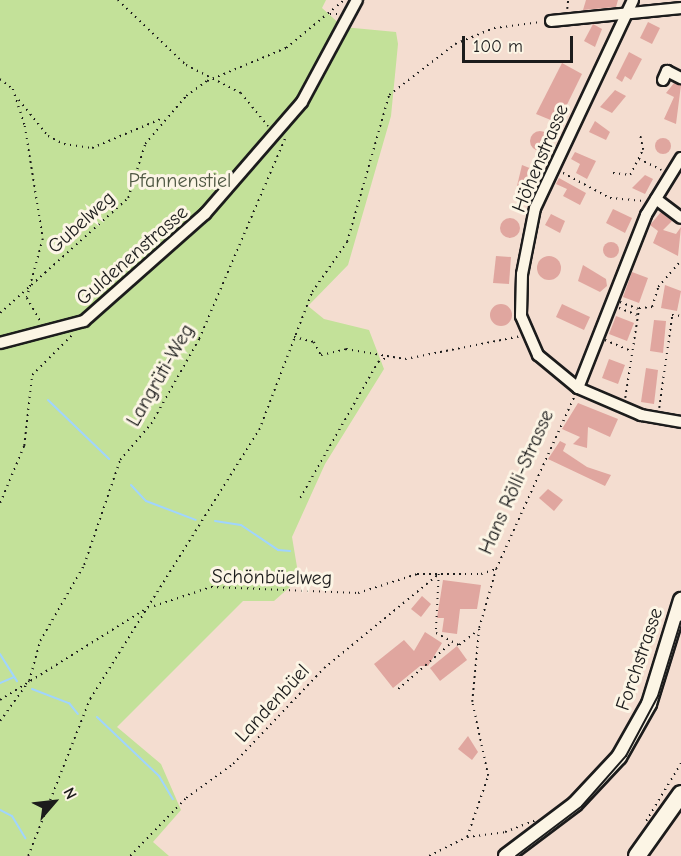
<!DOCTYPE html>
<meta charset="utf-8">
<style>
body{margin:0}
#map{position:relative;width:681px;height:856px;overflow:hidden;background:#f4ddd0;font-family:"Comic Neue",sans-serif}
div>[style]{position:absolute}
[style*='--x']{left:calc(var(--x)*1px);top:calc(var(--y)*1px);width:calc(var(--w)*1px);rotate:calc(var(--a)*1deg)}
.built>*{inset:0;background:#eeccc1}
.green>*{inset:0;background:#c3e199}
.stream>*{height:2px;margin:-1px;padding:0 1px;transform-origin:1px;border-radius:1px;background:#a0d4fe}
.building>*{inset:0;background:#e0a69f}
.round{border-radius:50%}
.path>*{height:1.5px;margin-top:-0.75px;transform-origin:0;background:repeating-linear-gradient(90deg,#1c1c1c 0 1.5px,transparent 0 6px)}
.roads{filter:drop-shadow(2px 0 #1c1c1c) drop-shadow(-2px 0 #1c1c1c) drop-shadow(0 2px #1c1c1c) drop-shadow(0 -2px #1c1c1c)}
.minor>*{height:10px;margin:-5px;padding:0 5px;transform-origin:5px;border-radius:5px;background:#fcf5e5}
.major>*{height:14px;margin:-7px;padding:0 7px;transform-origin:7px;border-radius:7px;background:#fcf5e5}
.highway>*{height:16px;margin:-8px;padding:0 8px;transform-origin:8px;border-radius:8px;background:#fcf5e5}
.rail>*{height:2px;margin:-1px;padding:0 1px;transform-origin:1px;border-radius:1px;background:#1c1c1c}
span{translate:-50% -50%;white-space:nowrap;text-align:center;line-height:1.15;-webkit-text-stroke:6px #fcf5e5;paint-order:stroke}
.street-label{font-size:20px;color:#1c1c1c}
.park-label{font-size:20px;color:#4e5742}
.north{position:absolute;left:24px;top:772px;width:60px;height:60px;-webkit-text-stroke:4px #fcf5e5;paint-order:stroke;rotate:62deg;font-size:16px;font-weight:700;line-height:24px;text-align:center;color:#1c1c1c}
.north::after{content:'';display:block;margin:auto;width:21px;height:27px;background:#1c1c1c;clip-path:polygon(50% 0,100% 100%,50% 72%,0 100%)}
.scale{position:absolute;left:462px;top:36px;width:111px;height:27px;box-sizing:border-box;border:3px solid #1c1c1c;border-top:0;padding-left:8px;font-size:18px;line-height:21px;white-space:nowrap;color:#1c1c1c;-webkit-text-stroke:4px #fcf5e5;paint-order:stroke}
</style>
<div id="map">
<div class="built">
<i style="clip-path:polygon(681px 611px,662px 689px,624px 762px,573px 817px,512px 856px,616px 765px)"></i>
</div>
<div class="green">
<i style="clip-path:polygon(0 0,326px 0,322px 8px,343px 27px,396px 32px,398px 44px,391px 116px,348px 265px,308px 306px,324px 319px,369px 330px,384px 369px,325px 464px,292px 537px,299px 579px,274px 601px,243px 601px,117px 727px,161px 764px,181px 810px,153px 842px,169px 856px,0 856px)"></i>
</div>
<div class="stream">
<i style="--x:48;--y:400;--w:85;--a:44"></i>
<i style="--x:131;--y:485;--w:22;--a:47"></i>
<i style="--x:146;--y:501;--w:53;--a:20.8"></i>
<i style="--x:215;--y:521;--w:26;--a:9"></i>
<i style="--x:241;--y:525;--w:45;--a:34"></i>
<i style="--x:278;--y:550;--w:12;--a:5"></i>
<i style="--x:0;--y:654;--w:32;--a:58"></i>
<i style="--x:0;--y:683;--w:15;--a:-23"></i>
<i style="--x:32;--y:689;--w:40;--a:21"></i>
<i style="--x:69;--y:703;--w:14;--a:51"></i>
<i style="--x:97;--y:717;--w:86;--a:43.6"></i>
<i style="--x:159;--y:776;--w:27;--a:59"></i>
<i style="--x:0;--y:810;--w:13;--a:27"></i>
<i style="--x:12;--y:816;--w:26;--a:59"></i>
</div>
<div class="building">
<i style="clip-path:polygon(586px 0,618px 0,616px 7px,583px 10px)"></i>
<i style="clip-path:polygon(648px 22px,660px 28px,652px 44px,640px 38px)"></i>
<i style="clip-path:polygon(593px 24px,602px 29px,595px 47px,584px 41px)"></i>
<i style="clip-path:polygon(629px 52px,642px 59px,631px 80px,625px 76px,622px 82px,616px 78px)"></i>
<i style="clip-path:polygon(562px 63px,582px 74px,558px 123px,536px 114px)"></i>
<i style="clip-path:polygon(674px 83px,681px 85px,676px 124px,664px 119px,674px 97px,666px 93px)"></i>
<i style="clip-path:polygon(615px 90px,626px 96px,612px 113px,600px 107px)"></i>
<i style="clip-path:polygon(595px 121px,610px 132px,606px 140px,589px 132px)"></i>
<i class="round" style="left:530px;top:131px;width:20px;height:20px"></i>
<i class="round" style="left:655px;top:138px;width:16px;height:16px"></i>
<i style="clip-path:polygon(575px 152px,596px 161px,587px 179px,576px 173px,580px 164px,571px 159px)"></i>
<i style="clip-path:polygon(522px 165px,537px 171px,528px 191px,517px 186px)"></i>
<i style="clip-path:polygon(645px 175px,653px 179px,645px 194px,632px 188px)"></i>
<i style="clip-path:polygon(559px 178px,586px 193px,580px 205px,563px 196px,567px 189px,556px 184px)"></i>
<i style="clip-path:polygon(613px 209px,632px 218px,625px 233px,606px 223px)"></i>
<i style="clip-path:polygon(661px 212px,672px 221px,663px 230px,676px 234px,681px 227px,678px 256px,653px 243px,658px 231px,650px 225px)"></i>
<i style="clip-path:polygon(551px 214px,565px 221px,560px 233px,545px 225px)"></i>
<i class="round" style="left:500px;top:218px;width:20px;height:20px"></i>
<i class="round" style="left:603px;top:242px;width:16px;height:16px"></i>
<i class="round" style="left:537px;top:256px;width:24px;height:24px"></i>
<i style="clip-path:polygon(496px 256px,511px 257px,509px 284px,493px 283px)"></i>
<i style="clip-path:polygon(583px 265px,606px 279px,607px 286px,600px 292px,578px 281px)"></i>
<i style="clip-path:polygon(632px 272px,648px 278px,639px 303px,623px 297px)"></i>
<i style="clip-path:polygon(665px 285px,681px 291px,677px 311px,661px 308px)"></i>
<i class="round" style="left:490px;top:304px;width:22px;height:22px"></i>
<i style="clip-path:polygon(562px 304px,590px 317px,584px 330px,556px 317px)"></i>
<i style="clip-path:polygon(616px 316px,634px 323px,627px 341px,609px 334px)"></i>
<i style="clip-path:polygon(654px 320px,666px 321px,663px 353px,650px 351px)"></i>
<i style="clip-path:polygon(609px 359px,625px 365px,618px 384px,602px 378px)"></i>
<i style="clip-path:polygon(646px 368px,658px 370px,654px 404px,641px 402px)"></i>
<i style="clip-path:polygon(578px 403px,618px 419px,610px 437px,588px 427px,587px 448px,573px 444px,580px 437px,562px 429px)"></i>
<i style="clip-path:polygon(560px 441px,566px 444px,563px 451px,587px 467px,611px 475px,605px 486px,548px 459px)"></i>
<i style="clip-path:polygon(548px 489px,563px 500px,554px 511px,539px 498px)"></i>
<i style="clip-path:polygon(443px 580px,481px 585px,477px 609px,460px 609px,457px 634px,442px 632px,444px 618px,437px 618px)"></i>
<i style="clip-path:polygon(422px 596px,431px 604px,421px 617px,411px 609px)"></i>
<i style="clip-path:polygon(425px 632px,442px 643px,428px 666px,420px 666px,393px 688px,374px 664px,404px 640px,414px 651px)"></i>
<i style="clip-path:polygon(457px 646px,467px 660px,440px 681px,430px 668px)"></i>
<i style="clip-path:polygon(468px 736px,478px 752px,472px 760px,458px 749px)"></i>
</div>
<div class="path">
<i style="--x:118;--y:0;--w:94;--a:43.7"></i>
<i style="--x:186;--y:65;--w:62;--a:27"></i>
<i style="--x:241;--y:93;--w:43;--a:50.7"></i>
<i style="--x:567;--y:9;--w:9;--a:-84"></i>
<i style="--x:330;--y:14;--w:10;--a:0"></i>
<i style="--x:0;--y:79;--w:16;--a:38"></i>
<i style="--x:13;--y:89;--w:39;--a:72"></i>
<i style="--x:25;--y:126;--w:114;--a:80.9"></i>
<i style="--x:43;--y:239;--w:61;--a:105.2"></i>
<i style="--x:27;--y:298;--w:28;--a:60"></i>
<i style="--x:19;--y:100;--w:46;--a:51.1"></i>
<i style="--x:48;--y:136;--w:18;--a:27"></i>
<i style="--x:64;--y:144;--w:28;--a:8"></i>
<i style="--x:92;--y:148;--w:77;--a:-22.9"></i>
<i style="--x:639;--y:159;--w:25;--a:26"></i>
<i style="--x:563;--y:173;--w:53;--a:28"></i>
<i style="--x:610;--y:198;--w:34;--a:5"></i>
<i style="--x:613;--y:173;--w:17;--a:7"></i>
<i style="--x:630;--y:175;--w:28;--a:-63"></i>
<i style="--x:643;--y:150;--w:14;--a:-102"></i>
<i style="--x:620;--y:302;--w:19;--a:21"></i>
<i style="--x:619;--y:308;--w:19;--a:21"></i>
<i style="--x:0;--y:313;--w:172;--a:-41.9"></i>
<i style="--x:128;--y:198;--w:57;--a:-72.5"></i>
<i style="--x:145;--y:144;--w:63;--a:-49.5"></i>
<i style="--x:186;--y:96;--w:26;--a:-36"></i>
<i style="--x:207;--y:81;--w:86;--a:-22.7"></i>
<i style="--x:286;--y:48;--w:75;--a:-39.6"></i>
<i style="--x:294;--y:337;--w:21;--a:14"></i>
<i style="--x:314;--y:342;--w:15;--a:62"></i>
<i style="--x:321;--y:355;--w:26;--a:-13"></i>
<i style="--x:346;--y:349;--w:60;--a:9.6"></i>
<i style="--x:405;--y:359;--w:118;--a:-11.2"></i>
<i style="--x:605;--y:340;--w:28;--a:23"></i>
<i style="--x:625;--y:398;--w:91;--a:-81.2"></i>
<i style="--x:639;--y:308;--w:13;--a:-4"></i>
<i style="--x:652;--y:307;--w:21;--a:-73"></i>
<i style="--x:658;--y:287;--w:35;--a:-49"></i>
<i style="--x:659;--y:408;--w:94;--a:-82"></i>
<i style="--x:672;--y:315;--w:9;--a:6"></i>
<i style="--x:300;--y:498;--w:157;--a:-60.2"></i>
<i style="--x:378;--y:362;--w:9;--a:-27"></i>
<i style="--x:0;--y:503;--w:62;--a:-67.2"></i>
<i style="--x:24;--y:446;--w:71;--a:-83.6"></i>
<i style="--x:32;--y:375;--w:59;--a:-45"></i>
<i style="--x:439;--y:574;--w:59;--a:92.9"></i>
<i style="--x:436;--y:633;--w:26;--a:28"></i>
<i style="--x:459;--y:645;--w:24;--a:-38"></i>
<i style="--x:154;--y:606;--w:60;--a:-18.4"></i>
<i style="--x:211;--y:587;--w:147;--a:2.3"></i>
<i style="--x:358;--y:593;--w:62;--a:-17.9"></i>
<i style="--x:417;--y:574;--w:64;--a:0"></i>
<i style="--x:481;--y:574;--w:16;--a:-18"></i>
<i style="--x:398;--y:689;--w:69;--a:-40.9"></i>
<i style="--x:0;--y:700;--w:176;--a:-32"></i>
<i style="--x:0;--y:721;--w:49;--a:-54.1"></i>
<i style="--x:29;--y:681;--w:41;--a:-74.6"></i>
<i style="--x:40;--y:641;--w:88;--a:-59.9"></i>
<i style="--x:84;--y:565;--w:111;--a:-71.1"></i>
<i style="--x:120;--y:460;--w:48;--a:-49.3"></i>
<i style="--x:151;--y:424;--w:98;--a:-60.5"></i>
<i style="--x:199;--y:339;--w:221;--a:-66.8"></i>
<i style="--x:646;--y:821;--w:68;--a:-58.9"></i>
<i style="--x:467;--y:837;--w:65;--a:-71"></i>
<i style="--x:488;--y:776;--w:76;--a:-102.2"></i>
<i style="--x:472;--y:702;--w:74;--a:-84.6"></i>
<i style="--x:479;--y:628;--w:61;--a:-73.9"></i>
<i style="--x:496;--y:569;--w:189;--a:-65.6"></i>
<i style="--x:28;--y:856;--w:169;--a:-68.5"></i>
<i style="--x:90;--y:699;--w:318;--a:-57.9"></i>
<i style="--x:259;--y:430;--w:148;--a:-69"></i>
<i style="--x:312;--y:292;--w:61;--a:-55"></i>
<i style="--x:347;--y:242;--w:153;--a:-74.1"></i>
<i style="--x:389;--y:95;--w:83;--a:-37.7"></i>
<i style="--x:455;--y:44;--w:42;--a:-22.3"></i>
<i style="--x:494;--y:28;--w:47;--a:-7.3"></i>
<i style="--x:130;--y:856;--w:81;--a:-46"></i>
<i style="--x:186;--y:798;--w:58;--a:-35.9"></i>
<i style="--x:233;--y:764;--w:132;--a:-46.5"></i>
<i style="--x:324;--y:668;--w:149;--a:-39.3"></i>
<i style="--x:429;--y:856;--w:42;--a:-26.6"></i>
<i style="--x:467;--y:837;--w:38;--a:-7"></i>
<i style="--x:505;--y:832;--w:33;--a:-21"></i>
</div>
<div class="roads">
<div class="minor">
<i style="--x:633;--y:0;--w:230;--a:115.2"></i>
<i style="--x:535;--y:208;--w:67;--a:101.1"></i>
<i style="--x:522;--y:274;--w:42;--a:91.4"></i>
<i style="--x:521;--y:316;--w:43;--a:66.4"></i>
<i style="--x:538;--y:355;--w:52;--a:39.5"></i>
<i style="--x:578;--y:388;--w:69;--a:23.2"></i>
<i style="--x:641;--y:415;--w:41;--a:9.9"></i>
<i style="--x:551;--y:21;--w:131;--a:-5.7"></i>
<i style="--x:663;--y:80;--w:10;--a:-66"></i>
<i style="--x:667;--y:71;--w:16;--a:27"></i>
<i style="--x:656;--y:199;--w:31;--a:37"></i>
<i style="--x:0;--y:343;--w:87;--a:-14.7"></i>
<i style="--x:84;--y:321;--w:162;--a:-41.5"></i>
<i style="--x:205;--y:214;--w:148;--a:-49.1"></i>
<i style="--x:302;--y:102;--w:116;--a:-61.7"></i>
<i style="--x:578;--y:388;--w:186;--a:-68.5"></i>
<i style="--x:646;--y:215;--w:67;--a:-58.4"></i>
</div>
<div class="major">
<i style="--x:506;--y:856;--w:86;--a:-37"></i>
<i style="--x:575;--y:804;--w:64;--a:-46.9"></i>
<i style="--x:619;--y:757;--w:61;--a:-60.5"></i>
<i style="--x:649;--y:704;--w:109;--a:-72.9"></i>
</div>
<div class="highway">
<i style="--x:637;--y:856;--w:76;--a:-54.6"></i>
</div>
</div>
<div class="rail">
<i style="--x:516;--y:856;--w:83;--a:-37.1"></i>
<i style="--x:582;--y:806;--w:67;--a:-48.7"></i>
<i style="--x:626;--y:756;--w:68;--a:-61.9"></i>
<i style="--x:658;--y:696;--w:78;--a:-73"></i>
</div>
<div class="street-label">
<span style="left:540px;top:158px;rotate:-67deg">Höhenstrasse</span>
<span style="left:81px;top:222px;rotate:-42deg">Gubelweg</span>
<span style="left:132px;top:255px;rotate:-41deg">Guldenenstrasse</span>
<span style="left:160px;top:375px;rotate:-60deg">Langrüti-Weg</span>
<span style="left:516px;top:482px;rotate:-66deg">Hans Rölli-Strasse</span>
<span style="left:272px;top:577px;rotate:1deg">Schönbüelweg</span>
<span style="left:639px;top:659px;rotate:-71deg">Forchstrasse</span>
<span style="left:272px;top:703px;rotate:-47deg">Landenbüel</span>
</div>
<div class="park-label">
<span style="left:180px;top:180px">Pfannenstiel</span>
</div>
<div class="north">N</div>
<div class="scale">100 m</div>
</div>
